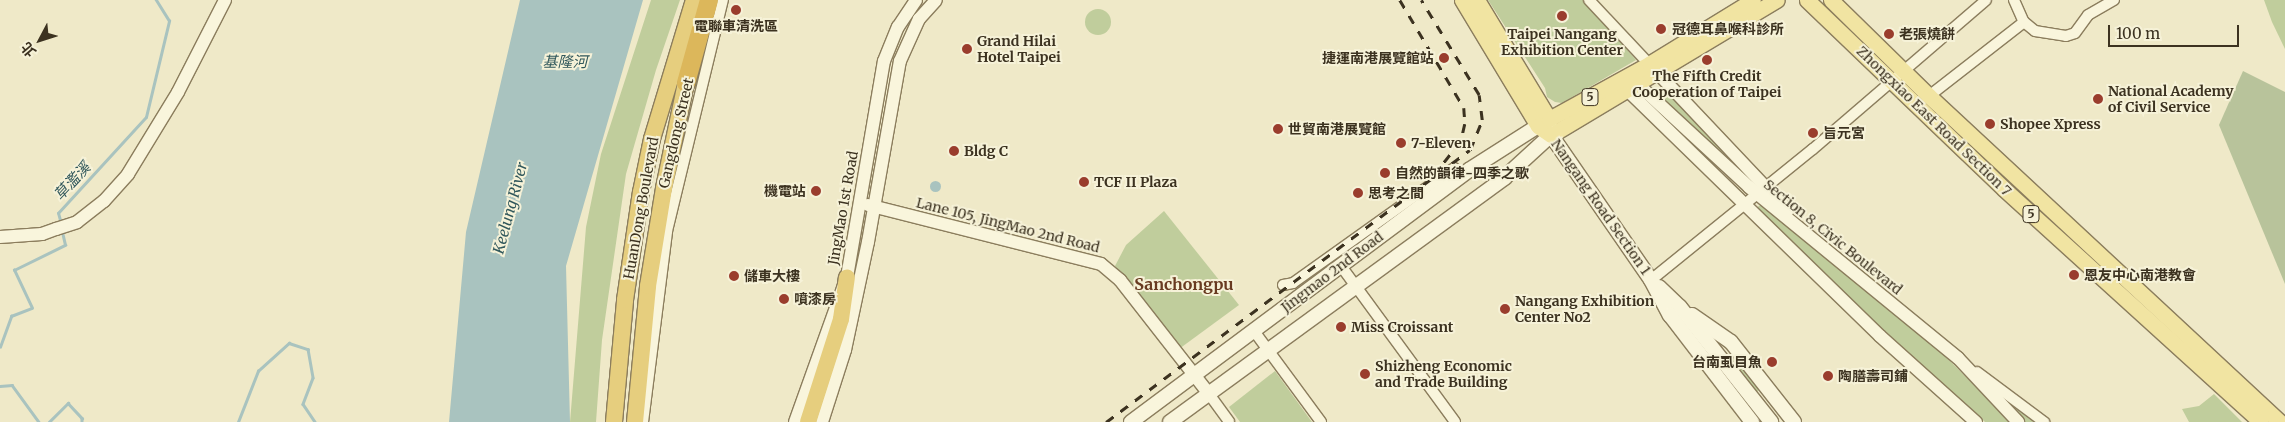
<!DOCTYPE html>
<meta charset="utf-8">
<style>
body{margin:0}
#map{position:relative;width:2285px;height:422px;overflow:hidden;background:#efe9c8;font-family:Merriweather,"Noto Sans TC",serif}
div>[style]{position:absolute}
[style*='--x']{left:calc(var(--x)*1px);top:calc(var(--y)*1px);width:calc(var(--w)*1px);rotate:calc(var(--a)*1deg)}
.green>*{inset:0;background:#c0cd9c}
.round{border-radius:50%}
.cemetery>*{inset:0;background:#b8c39b}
.water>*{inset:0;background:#a9c3bf}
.stream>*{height:2.5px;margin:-1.25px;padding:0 1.25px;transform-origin:1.25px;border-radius:1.25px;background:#a9c3bf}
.roads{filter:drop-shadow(1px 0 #8b7d5d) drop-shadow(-1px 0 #8b7d5d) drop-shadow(0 1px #8b7d5d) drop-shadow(0 -1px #8b7d5d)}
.minor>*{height:10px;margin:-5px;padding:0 5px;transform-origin:5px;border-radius:5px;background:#f9f5dc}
.tertiary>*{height:12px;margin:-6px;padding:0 6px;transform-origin:6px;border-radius:6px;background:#f9f5dc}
.secondary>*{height:14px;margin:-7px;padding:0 7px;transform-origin:7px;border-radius:7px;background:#f9f5dc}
.primary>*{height:15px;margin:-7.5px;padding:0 7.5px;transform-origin:7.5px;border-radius:7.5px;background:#f1e4a2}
.trunk>*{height:16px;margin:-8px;padding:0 8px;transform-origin:8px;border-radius:8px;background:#e6ce7e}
.motorway>*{height:18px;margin:-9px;padding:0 9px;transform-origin:9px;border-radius:9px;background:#dcb75b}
.rail>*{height:2.5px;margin-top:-1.25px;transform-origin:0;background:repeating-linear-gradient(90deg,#3c3220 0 9px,transparent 0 18px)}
.dots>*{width:14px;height:14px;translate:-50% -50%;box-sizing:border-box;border:2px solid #f6f2d8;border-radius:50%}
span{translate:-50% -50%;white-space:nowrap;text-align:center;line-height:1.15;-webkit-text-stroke:4px #f6f2d8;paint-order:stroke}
.shield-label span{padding:1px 4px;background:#f6f2d8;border:1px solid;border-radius:4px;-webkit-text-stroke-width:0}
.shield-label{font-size:12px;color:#3c3220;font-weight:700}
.poi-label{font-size:14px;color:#3c3220;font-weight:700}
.left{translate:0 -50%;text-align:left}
.right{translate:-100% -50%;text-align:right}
.street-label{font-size:14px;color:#3c3220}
.water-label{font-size:15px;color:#30575b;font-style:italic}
.quarter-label{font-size:16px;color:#683a20;font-weight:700}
.north{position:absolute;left:15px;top:15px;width:50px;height:50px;-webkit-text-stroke:4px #f6f2d8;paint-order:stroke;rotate:230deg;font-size:14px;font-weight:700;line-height:20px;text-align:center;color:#3c3220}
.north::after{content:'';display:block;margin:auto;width:18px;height:22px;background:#3c3220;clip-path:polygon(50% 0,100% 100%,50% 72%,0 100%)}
.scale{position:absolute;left:2108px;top:25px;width:131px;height:22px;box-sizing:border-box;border:2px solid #3c3220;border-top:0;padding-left:6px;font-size:15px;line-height:18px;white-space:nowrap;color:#3c3220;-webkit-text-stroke:4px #f6f2d8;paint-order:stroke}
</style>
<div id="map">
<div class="green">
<i style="clip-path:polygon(651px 0,680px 0,656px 70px,626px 174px,602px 340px,596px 422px,570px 422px,586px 227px,601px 154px)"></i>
<i style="clip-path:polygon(1488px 0,1585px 0,1636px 60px,1562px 103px,1555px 102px,1547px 97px,1545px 88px)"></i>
<i style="clip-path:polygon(2264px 0,2285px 0,2285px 49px,2272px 22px)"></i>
<i class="round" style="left:1085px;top:9px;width:26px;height:26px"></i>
<i style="clip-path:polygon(1668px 85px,1752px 176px,1747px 180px,1655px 94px)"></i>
<i style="clip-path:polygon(1762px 204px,1938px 349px,2011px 422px,1985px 422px,1876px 325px,1756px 208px)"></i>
<i style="clip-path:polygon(1164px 211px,1239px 305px,1179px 349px,1115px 266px,1126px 245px)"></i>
<i style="clip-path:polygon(1724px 352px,1734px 359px,1761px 389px,1755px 393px)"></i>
<i style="clip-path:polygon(1275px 371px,1312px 422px,1240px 422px,1229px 407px)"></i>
<i style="clip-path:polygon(2214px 394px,2242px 422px,2189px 422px,2182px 409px,2199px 406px)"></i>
<i style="clip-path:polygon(2009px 400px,2040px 422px,2024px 422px,2006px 402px)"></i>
</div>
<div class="cemetery">
<i style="clip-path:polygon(2243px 71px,2285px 92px,2285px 284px,2219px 125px)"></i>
</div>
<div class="water">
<i style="clip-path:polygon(520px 0,643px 0,566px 266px,570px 422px,449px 422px,466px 232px)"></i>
<i class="round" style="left:929.5px;top:180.5px;width:11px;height:11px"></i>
</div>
<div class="stream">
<i style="--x:61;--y:224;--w:11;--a:-105"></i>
<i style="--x:58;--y:213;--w:130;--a:-47.5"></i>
<i style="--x:146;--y:117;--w:99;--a:-76.5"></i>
<i style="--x:169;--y:21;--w:25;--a:-122"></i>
<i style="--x:0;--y:347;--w:33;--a:-70"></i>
<i style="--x:11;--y:316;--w:22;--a:-21"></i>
<i style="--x:32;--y:308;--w:42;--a:-115.3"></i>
<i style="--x:14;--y:270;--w:57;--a:-26.1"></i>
<i style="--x:65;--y:245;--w:13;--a:-103"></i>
<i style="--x:0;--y:386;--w:12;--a:-5"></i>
<i style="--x:12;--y:385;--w:46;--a:53.9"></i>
<i style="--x:49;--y:422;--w:27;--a:-45"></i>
<i style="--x:68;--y:403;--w:21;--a:47"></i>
<i style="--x:82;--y:418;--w:4;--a:90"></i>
<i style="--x:238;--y:422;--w:55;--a:-68.6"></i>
<i style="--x:258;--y:371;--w:42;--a:-42.1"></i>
<i style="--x:289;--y:343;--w:20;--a:18"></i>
<i style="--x:308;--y:349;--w:29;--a:80"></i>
<i style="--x:313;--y:378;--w:28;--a:111"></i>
<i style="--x:303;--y:404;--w:22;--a:56"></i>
</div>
<div class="roads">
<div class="minor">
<i style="--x:1589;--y:0;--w:88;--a:46.8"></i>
<i style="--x:2014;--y:0;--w:24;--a:66"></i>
<i style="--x:2024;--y:22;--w:14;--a:39"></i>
<i style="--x:2035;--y:31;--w:31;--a:9"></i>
<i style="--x:2066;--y:36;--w:9;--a:-18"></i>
<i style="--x:2075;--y:33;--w:22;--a:-54"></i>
<i style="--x:2088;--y:15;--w:30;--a:-30"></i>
<i style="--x:1929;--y:96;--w:120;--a:-37.9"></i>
<i style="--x:1341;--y:266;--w:193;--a:53.8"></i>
<i style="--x:1651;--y:280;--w:208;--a:-39"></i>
<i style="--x:1813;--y:149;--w:228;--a:-40.7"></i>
<i style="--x:1283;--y:285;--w:10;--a:-11"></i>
<i style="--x:1293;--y:283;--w:198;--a:-35.5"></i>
<i style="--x:1254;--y:331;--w:113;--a:53.6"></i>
<i style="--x:1977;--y:372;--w:84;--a:36.7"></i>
<i style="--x:1209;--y:394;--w:34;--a:54"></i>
<i style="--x:643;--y:422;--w:193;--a:-82.8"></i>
<i style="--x:667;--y:231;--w:238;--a:-76.4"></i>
</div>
<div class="tertiary">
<i style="--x:1651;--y:66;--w:199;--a:46.6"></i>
<i style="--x:1630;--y:77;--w:162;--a:42.7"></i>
<i style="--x:1749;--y:187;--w:270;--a:39.3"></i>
<i style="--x:1958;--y:358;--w:88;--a:46.8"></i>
<i style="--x:1621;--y:84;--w:361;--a:44.2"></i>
<i style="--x:1880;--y:336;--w:129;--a:41.9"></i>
<i style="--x:868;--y:205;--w:240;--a:14.2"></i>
<i style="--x:1101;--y:264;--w:25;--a:40"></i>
<i style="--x:1120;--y:280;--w:145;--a:52"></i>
<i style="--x:0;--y:237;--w:42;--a:-4.1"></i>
<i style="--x:42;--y:234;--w:15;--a:-20"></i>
<i style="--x:56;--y:229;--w:22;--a:-18"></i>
<i style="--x:77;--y:222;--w:34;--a:-38"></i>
<i style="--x:104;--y:201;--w:36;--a:-48"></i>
<i style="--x:128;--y:174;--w:96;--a:-58.6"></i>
<i style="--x:178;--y:92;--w:103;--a:-62.9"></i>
<i style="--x:795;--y:422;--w:154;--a:-70.3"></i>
<i style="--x:847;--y:277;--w:219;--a:-80.3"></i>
<i style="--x:884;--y:61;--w:37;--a:-68"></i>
<i style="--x:898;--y:27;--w:32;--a:-56"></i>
<i style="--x:822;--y:422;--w:76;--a:-72.3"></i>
<i style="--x:845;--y:350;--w:110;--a:-78"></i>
<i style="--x:868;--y:242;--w:184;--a:-80"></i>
<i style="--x:900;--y:61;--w:46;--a:-65.7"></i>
<i style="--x:919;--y:19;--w:25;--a:-48"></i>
</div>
<div class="secondary">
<i style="--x:1659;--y:287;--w:29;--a:44"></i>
<i style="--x:1680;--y:307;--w:147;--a:51.6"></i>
<i style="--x:1692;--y:315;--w:47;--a:34.7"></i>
<i style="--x:1731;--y:342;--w:102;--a:51.8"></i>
<i style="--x:1131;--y:422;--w:422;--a:-36.7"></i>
<i style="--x:1469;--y:170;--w:95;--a:-32.5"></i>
<i style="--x:1549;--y:119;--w:16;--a:83"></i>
<i style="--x:1551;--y:135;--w:176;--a:55.4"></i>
<i style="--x:1651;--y:280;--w:40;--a:62"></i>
<i style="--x:1670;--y:315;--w:135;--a:52.5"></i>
<i style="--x:1170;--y:422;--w:414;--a:-36.1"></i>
<i style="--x:1504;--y:178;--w:64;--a:-42.5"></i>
</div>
<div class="primary">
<i style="--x:1462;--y:0;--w:147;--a:58.9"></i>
<i style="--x:1538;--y:126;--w:16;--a:35"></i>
<i style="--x:1551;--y:135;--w:263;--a:-30.9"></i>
<i style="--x:1477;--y:0;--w:139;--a:58.8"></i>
<i style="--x:1549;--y:119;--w:114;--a:-28.8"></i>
<i style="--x:1649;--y:64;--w:122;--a:-31.6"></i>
<i style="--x:1807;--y:0;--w:273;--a:43.8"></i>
<i style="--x:2004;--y:189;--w:347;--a:42.2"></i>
<i style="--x:1831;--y:0;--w:137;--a:44.4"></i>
<i style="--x:1929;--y:96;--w:479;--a:42.9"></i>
</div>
<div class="trunk">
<i style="--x:614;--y:422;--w:122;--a:-84.8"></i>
<i style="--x:625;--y:300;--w:109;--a:-81.6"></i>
<i style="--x:641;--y:192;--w:54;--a:-78.3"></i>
<i style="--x:652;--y:139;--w:145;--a:-73.2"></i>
<i style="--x:635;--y:422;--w:137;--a:-84.5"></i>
<i style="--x:648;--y:286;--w:99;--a:-80.7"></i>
<i style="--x:664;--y:188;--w:107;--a:-78.2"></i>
<i style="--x:808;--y:422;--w:108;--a:-72.2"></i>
<i style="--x:841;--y:319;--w:42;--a:-81.9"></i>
</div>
<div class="motorway">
<i style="--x:686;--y:83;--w:86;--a:-74.5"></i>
</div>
</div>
<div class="rail">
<i style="--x:1400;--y:0;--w:126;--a:59.3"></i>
<i style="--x:1464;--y:108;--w:16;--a:86"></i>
<i style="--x:1465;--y:124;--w:17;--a:103"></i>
<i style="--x:1461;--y:141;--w:31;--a:128"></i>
<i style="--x:1106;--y:422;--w:454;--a:-36.8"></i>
<i style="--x:1470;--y:150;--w:32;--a:-68"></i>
<i style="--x:1482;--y:120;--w:25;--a:-97"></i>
<i style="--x:1479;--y:95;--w:111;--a:-121.4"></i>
</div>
<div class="dots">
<i style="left:736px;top:10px;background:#9a3d2d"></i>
<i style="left:1562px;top:16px;background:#9a3d2d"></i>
<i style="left:1661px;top:29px;background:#9a3d2d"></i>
<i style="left:1889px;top:34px;background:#9a3d2d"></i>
<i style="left:967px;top:49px;background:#9a3d2d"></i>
<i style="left:1444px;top:58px;background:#9a3d2d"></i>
<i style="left:1707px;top:60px;background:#9a3d2d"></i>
<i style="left:2098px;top:99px;background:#9a3d2d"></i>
<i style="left:1990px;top:124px;background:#9a3d2d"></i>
<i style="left:1278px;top:129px;background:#9a3d2d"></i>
<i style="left:1813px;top:133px;background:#9a3d2d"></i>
<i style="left:1401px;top:143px;background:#9a3d2d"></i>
<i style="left:954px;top:151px;background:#9a3d2d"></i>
<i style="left:1385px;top:173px;background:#9a3d2d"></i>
<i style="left:1084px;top:182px;background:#9a3d2d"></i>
<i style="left:816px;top:191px;background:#9a3d2d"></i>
<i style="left:1358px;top:193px;background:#9a3d2d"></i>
<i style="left:2074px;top:275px;background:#9a3d2d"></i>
<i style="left:734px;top:276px;background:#9a3d2d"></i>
<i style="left:784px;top:299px;background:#9a3d2d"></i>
<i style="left:1505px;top:309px;background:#9a3d2d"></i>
<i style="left:1341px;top:327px;background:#9a3d2d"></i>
<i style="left:1772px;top:362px;background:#9a3d2d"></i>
<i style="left:1365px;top:374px;background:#9a3d2d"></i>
<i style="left:1828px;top:376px;background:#9a3d2d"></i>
</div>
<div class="shield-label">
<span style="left:1590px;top:97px">5</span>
<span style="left:2031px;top:214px">5</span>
</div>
<div class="poi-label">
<span style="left:736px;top:26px">電聯車清洗區</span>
<span class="left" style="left:1672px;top:29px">冠德耳鼻喉科診所</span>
<span style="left:1562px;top:42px">Taipei Nangang<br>Exhibition Center</span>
<span class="left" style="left:1899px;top:34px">老張燒餅</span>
<span class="left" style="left:977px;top:49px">Grand Hilai<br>Hotel Taipei</span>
<span class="right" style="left:1434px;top:58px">捷運南港展覽館站</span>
<span style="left:1707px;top:84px">The Fifth Credit<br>Cooperation of Taipei</span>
<span class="left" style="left:2108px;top:99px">National Academy<br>of Civil Service</span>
<span class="left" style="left:2000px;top:124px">Shopee Xpress</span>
<span class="left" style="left:1288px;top:129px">世貿南港展覽館</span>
<span class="left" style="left:1823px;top:133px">旨元宮</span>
<span class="left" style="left:1411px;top:143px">7-Eleven</span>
<span class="left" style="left:964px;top:151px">Bldg C</span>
<span class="left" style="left:1395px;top:173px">自然的韻律-四季之歌</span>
<span class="left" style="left:1094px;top:182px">TCF II Plaza</span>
<span class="right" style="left:806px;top:191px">機電站</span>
<span class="left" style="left:1368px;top:193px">思考之間</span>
<span class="left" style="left:2084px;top:275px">恩友中心南港教會</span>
<span class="left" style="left:744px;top:276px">儲車大樓</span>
<span class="left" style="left:794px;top:299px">噴漆房</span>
<span class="left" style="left:1515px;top:309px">Nangang Exhibition<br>Center No2</span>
<span class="left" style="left:1351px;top:327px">Miss Croissant</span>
<span class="right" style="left:1762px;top:362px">台南虱目魚</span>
<span class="left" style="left:1375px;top:374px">Shizheng Economic<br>and Trade Building</span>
<span class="left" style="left:1838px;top:376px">陶膳壽司鋪</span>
</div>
<div class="street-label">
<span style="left:1934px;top:121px;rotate:44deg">Zhongxiao East Road Section 7</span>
<span style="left:676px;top:133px;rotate:-77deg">Gangdong Street</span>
<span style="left:1601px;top:207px;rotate:55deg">Nangang Road Section 1</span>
<span style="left:641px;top:208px;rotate:-80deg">HuanDong Boulevard</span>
<span style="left:843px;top:208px;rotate:-80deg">JingMao 1st Road</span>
<span style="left:1008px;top:225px;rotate:14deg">Lane 105, JingMao 2nd Road</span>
<span style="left:1833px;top:237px;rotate:39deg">Section 8, Civic Boulevard</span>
<span style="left:1332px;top:272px;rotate:-37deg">Jingmao 2nd Road</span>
</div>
<div class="water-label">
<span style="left:565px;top:62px">基隆河</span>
<span style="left:72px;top:181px;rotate:-47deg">草濫溪</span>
<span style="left:510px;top:208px;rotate:-75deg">Keelung River</span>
</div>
<div class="quarter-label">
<span style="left:1184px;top:284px">Sanchongpu</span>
</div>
<div class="north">北</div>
<div class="scale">100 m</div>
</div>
